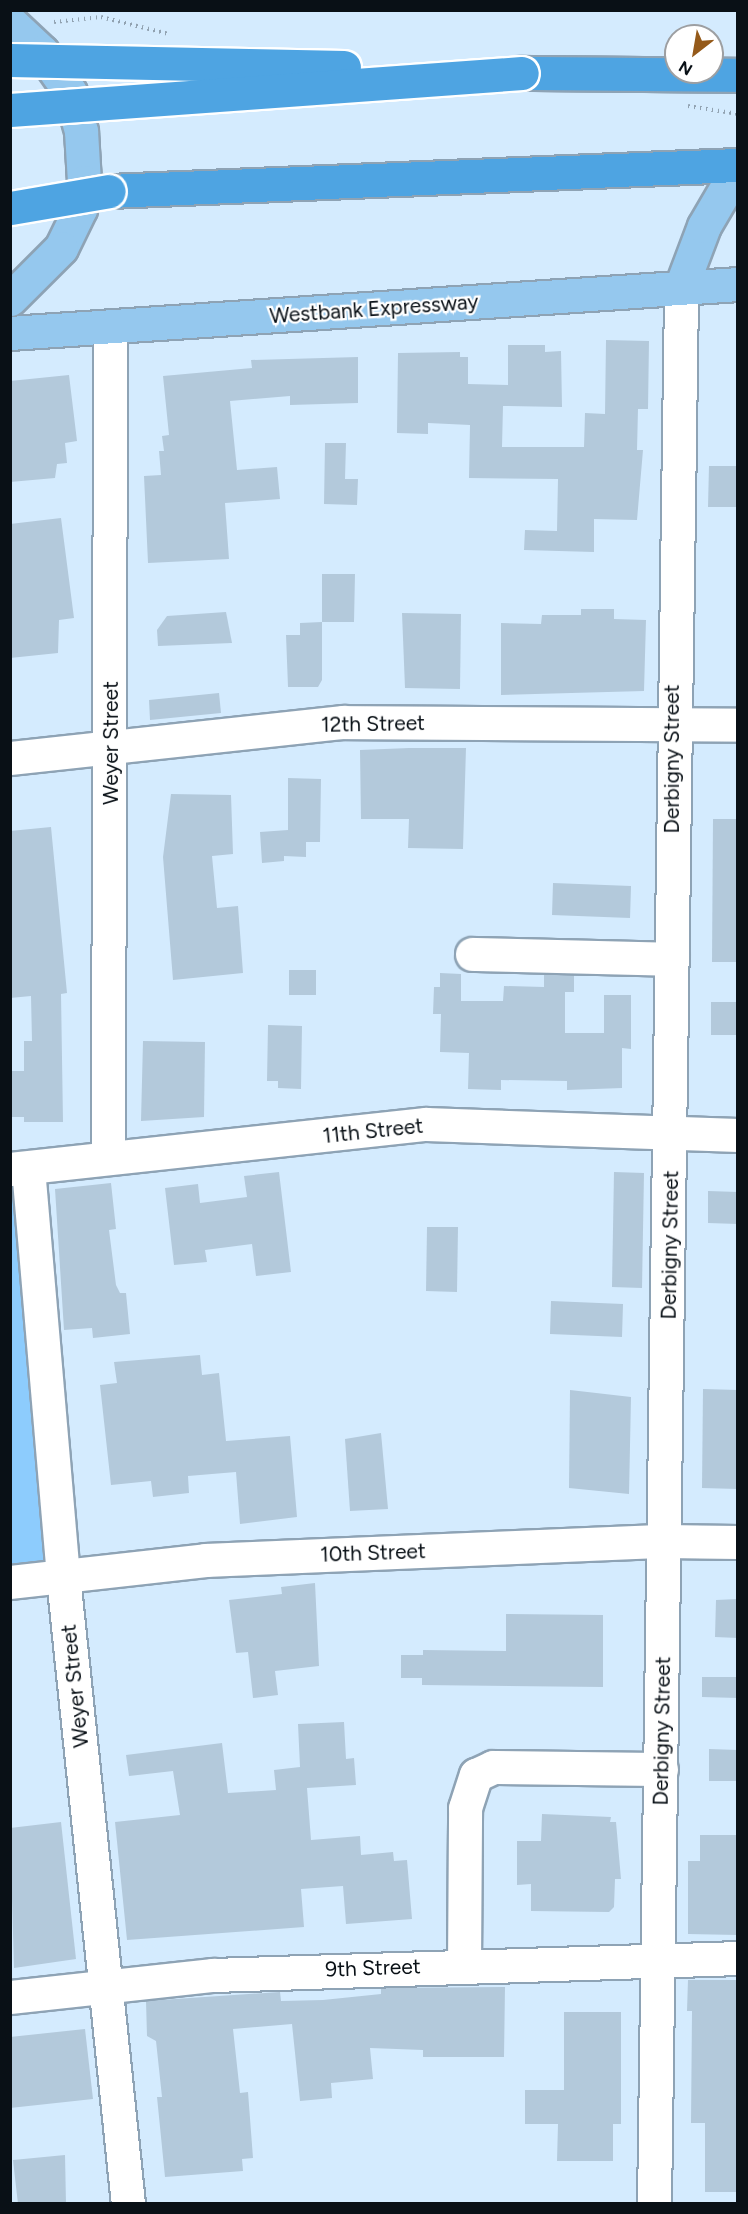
<!DOCTYPE html>
<style>
body{margin:0}
#map{position:relative;width:748px;height:2214px;overflow:hidden;background:#d4ebfe;font-family:Figtree,sans-serif}
div>[style]{position:absolute}
[style*='--x']{left:calc(var(--x)*1px);top:calc(var(--y)*1px);width:calc(var(--w)*1px);rotate:calc(var(--a)*1deg)}
.green>*{inset:0;background:#8dccfd}
.building>*{inset:0;background:#b3c9db}
.path>*{height:4px;margin-top:-2px;transform-origin:0;background:repeating-linear-gradient(90deg,#91a2b1 0 1.5px,transparent 0 6px)}
.roads{filter:drop-shadow(2px 0 #8ea3b5) drop-shadow(-2px 0 #8ea3b5) drop-shadow(0 2px #8ea3b5) drop-shadow(0 -2px #8ea3b5)}
.minor>*{height:33px;margin:-16.5px;padding:0 16.5px;transform-origin:16.5px;border-radius:16.5px;background:#fff}
.major>*{height:33px;margin:-16.5px;padding:0 16.5px;transform-origin:16.5px;border-radius:16.5px;background:#95c8ee}
.highway>*{height:33px;margin:-16.5px;padding:0 16.5px;transform-origin:16.5px;border-radius:16.5px;background:#4ea4e2}
.bridges{filter:drop-shadow(2px 0 #fff) drop-shadow(-2px 0 #fff) drop-shadow(0 2px #fff) drop-shadow(0 -2px #fff)}
.highway-bridge>*{height:33px;margin:-16.5px;padding:0 16.5px;transform-origin:16.5px;border-radius:16.5px;background:#4ea4e2}
span{translate:-50% -50%;white-space:nowrap;text-align:center;line-height:1.15;-webkit-text-stroke:4.5px #fff;paint-order:stroke}
.street-label{font-size:21px;color:#091016}
.frame{position:absolute;inset:0;border:12px solid #091016;pointer-events:none}
.north{position:absolute;left:664px;top:24px;width:60px;height:60px;box-sizing:border-box;background:#fff;border:2px solid #9d9fa2;border-radius:50%;rotate:211deg;font-size:16px;font-weight:700;line-height:24px;text-align:center;color:#091016}
.north::after{content:'';display:block;margin:auto;width:21px;height:27px;background:#955a1a;clip-path:polygon(50% 0,100% 100%,50% 72%,0 100%)}
</style>
<div id="map">
<div class="green">
<i style="clip-path:polygon(28px 1168px,63px 1577px,10px 1582px,10px 1169px)"></i>
</div>
<div class="building">
<i style="clip-path:polygon(606px 340px,649px 341px,648px 409px,638px 409px,637px 450px,643px 450px,637px 520px,594px 519px,594px 552px,524px 550px,525px 530px,557px 531px,558px 479px,469px 478px,470px 425px,428px 423px,428px 434px,397px 433px,398px 353px,460px 352px,460px 357px,468px 357px,468px 384px,508px 385px,508px 345px,545px 345px,545px 352px,561px 351px,562px 407px,503px 406px,502px 447px,584px 447px,585px 413px,605px 414px)"></i>
<i style="clip-path:polygon(358px 357px,358px 403px,290px 405px,290px 396px,230px 401px,237px 470px,277px 467px,280px 499px,225px 503px,229px 559px,148px 563px,144px 476px,161px 475px,159px 451px,164px 451px,162px 436px,169px 435px,163px 376px,252px 368px,251px 360px)"></i>
<i style="clip-path:polygon(69px 375px,77px 441px,65px 443px,67px 463px,57px 464px,55px 478px,10px 482px,10px 381px)"></i>
<i style="clip-path:polygon(325px 443px,346px 443px,345px 479px,358px 479px,357px 505px,324px 504px)"></i>
<i style="clip-path:polygon(709px 466px,738px 466px,738px 507px,708px 507px)"></i>
<i style="clip-path:polygon(61px 518px,74px 618px,59px 620px,58px 653px,10px 658px,10px 524px)"></i>
<i style="clip-path:polygon(322px 574px,355px 574px,354px 622px,322px 622px,322px 680px,318px 687px,288px 687px,286px 635px,300px 635px,300px 623px,322px 622px)"></i>
<i style="clip-path:polygon(581px 609px,614px 609px,614px 619px,646px 620px,644px 691px,501px 695px,501px 623px,541px 624px,542px 615px,581px 615px)"></i>
<i style="clip-path:polygon(226px 612px,232px 643px,158px 646px,157px 630px,167px 616px)"></i>
<i style="clip-path:polygon(402px 613px,461px 614px,460px 689px,405px 688px)"></i>
<i style="clip-path:polygon(219px 693px,221px 713px,150px 720px,149px 700px)"></i>
<i style="clip-path:polygon(409px 748px,466px 748px,463px 849px,408px 848px,409px 819px,361px 819px,360px 750px)"></i>
<i style="clip-path:polygon(288px 778px,321px 779px,320px 842px,306px 842px,306px 857px,284px 856px,284px 861px,262px 863px,260px 832px,288px 830px)"></i>
<i style="clip-path:polygon(171px 794px,231px 795px,233px 854px,212px 856px,217px 908px,238px 906px,243px 973px,173px 980px,163px 857px)"></i>
<i style="clip-path:polygon(713px 819px,738px 819px,738px 962px,712px 962px)"></i>
<i style="clip-path:polygon(51px 827px,67px 993px,61px 994px,63px 1122px,24px 1122px,24px 1117px,10px 1117px,10px 1071px,24px 1071px,24px 1041px,32px 1041px,31px 996px,10px 998px,10px 831px)"></i>
<i style="clip-path:polygon(553px 883px,631px 886px,630px 918px,552px 915px)"></i>
<i style="clip-path:polygon(289px 970px,316px 970px,316px 995px,289px 995px)"></i>
<i style="clip-path:polygon(440px 973px,461px 974px,461px 1001px,503px 1001px,504px 986px,544px 987px,544px 975px,574px 975px,574px 992px,565px 992px,565px 1033px,604px 1033px,604px 995px,631px 995px,631px 1049px,622px 1048px,622px 1088px,567px 1090px,567px 1081px,501px 1080px,501px 1090px,468px 1089px,469px 1053px,440px 1052px,441px 1014px,433px 1014px,434px 987px,440px 987px)"></i>
<i style="clip-path:polygon(711px 1002px,738px 1002px,738px 1035px,711px 1035px)"></i>
<i style="clip-path:polygon(268px 1025px,302px 1026px,301px 1089px,278px 1088px,278px 1081px,267px 1081px)"></i>
<i style="clip-path:polygon(143px 1041px,205px 1042px,204px 1117px,141px 1121px)"></i>
<i style="clip-path:polygon(279px 1172px,291px 1272px,256px 1276px,252px 1244px,205px 1250px,207px 1262px,174px 1265px,165px 1188px,198px 1184px,200px 1203px,247px 1197px,244px 1176px)"></i>
<i style="clip-path:polygon(614px 1172px,644px 1173px,642px 1288px,612px 1287px)"></i>
<i style="clip-path:polygon(111px 1183px,116px 1229px,109px 1230px,116px 1285px,120px 1293px,126px 1293px,130px 1334px,93px 1338px,92px 1328px,64px 1330px,55px 1189px)"></i>
<i style="clip-path:polygon(708px 1191px,738px 1192px,738px 1224px,708px 1223px)"></i>
<i style="clip-path:polygon(427px 1227px,458px 1227px,457px 1292px,426px 1291px)"></i>
<i style="clip-path:polygon(551px 1301px,623px 1304px,622px 1337px,550px 1334px)"></i>
<i style="clip-path:polygon(200px 1355px,202px 1375px,219px 1373px,226px 1441px,290px 1436px,297px 1517px,240px 1524px,236px 1472px,188px 1476px,189px 1493px,153px 1497px,151px 1481px,111px 1485px,100px 1385px,117px 1383px,114px 1362px)"></i>
<i style="clip-path:polygon(703px 1389px,738px 1390px,738px 1489px,702px 1488px)"></i>
<i style="clip-path:polygon(570px 1390px,631px 1397px,629px 1494px,569px 1488px)"></i>
<i style="clip-path:polygon(381px 1433px,388px 1509px,350px 1511px,345px 1439px)"></i>
<i style="clip-path:polygon(315px 1583px,319px 1666px,275px 1671px,278px 1695px,253px 1698px,248px 1652px,236px 1653px,229px 1600px,282px 1594px,281px 1587px)"></i>
<i style="clip-path:polygon(738px 1599px,738px 1638px,715px 1637px,716px 1600px)"></i>
<i style="clip-path:polygon(506px 1614px,603px 1615px,603px 1687px,422px 1685px,422px 1678px,401px 1678px,401px 1655px,423px 1655px,423px 1650px,506px 1651px)"></i>
<i style="clip-path:polygon(702px 1677px,738px 1677px,738px 1698px,702px 1697px)"></i>
<i style="clip-path:polygon(344px 1722px,346px 1759px,354px 1758px,356px 1785px,307px 1788px,311px 1840px,360px 1836px,361px 1855px,393px 1852px,394px 1861px,407px 1860px,412px 1919px,346px 1924px,343px 1886px,301px 1889px,304px 1927px,127px 1940px,115px 1822px,180px 1815px,173px 1771px,129px 1776px,126px 1755px,222px 1743px,228px 1793px,276px 1790px,274px 1770px,300px 1767px,298px 1724px)"></i>
<i style="clip-path:polygon(709px 1749px,738px 1750px,738px 1781px,709px 1781px)"></i>
<i style="clip-path:polygon(542px 1814px,611px 1817px,610px 1822px,616px 1822px,621px 1879px,615px 1879px,614px 1907px,609px 1912px,531px 1911px,531px 1884px,517px 1885px,517px 1841px,541px 1841px)"></i>
<i style="clip-path:polygon(61px 1822px,76px 1959px,14px 1968px,10px 1828px)"></i>
<i style="clip-path:polygon(700px 1835px,738px 1835px,738px 1935px,688px 1934px,688px 1861px,700px 1861px)"></i>
<i style="clip-path:polygon(688px 1980px,738px 1980px,738px 2192px,705px 2192px,705px 2123px,691px 2123px,692px 2011px,687px 2011px)"></i>
<i style="clip-path:polygon(505px 1987px,504px 2057px,423px 2057px,423px 2050px,370px 2048px,373px 2079px,331px 2083px,332px 2098px,300px 2101px,292px 2024px,233px 2029px,240px 2093px,248px 2092px,253px 2158px,242px 2159px,243px 2171px,165px 2177px,157px 2097px,162px 2097px,156px 2041px,147px 2036px,146px 2001px,280px 1992px,281px 2001px,323px 2000px,381px 1994px,381px 1988px)"></i>
<i style="clip-path:polygon(564px 2012px,621px 2012px,621px 2124px,613px 2124px,613px 2161px,557px 2161px,558px 2124px,525px 2124px,525px 2090px,564px 2090px)"></i>
<i style="clip-path:polygon(85px 2029px,93px 2099px,10px 2108px,10px 2037px)"></i>
<i style="clip-path:polygon(65px 2155px,66px 2204px,18px 2204px,13px 2160px)"></i>
</div>
<div class="path">
<i style="--x:54;--y:22;--w:47;--a:-6.1"></i>
<i style="--x:101;--y:17;--w:70;--a:14"></i>
<i style="--x:688;--y:106;--w:51;--a:9.1"></i>
</div>
<div class="roads">
<div class="minor">
<i style="--x:10;--y:758;--w:335;--a:-6.2"></i>
<i style="--x:343;--y:722;--w:395;--a:0.4"></i>
<i style="--x:472;--y:954;--w:200;--a:1.4"></i>
<i style="--x:108;--y:1158;--w:830;--a:-89.86"></i>
<i style="--x:28;--y:1168;--w:410;--a:85.1"></i>
<i style="--x:63;--y:1577;--w:630;--a:84.08"></i>
<i style="--x:10;--y:1169;--w:418;--a:-6.2"></i>
<i style="--x:426;--y:1124;--w:312;--a:2"></i>
<i style="--x:10;--y:1582;--w:196;--a:-6.4"></i>
<i style="--x:205;--y:1560;--w:460;--a:-2.4"></i>
<i style="--x:665;--y:1541;--w:73;--a:0.8"></i>
<i style="--x:464;--y:1965;--w:157;--a:-89.6"></i>
<i style="--x:465;--y:1808;--w:35;--a:-72"></i>
<i style="--x:476;--y:1775;--w:19;--a:-25"></i>
<i style="--x:493;--y:1767;--w:168;--a:0.7"></i>
<i style="--x:10;--y:1997;--w:204;--a:-6.2"></i>
<i style="--x:213;--y:1975;--w:525;--a:-1.85"></i>
<i style="--x:654;--y:2204;--w:1917;--a:-89.19"></i>
</div>
<div class="major">
<i style="--x:10;--y:22;--w:44;--a:43.2"></i>
<i style="--x:42;--y:52;--w:49;--a:55"></i>
<i style="--x:70;--y:92;--w:41;--a:74.2"></i>
<i style="--x:81;--y:131;--w:51;--a:86.6"></i>
<i style="--x:84;--y:182;--w:27;--a:98"></i>
<i style="--x:80;--y:209;--w:43;--a:116"></i>
<i style="--x:61;--y:248;--w:72;--a:135"></i>
<i style="--x:681;--y:287;--w:65;--a:-69.3"></i>
<i style="--x:704;--y:226;--w:67;--a:-59.6"></i>
<i style="--x:10;--y:333;--w:730;--a:-3.85"></i>
</div>
<div class="highway">
<i style="--x:522;--y:73;--w:216;--a:0.5"></i>
<i style="--x:109;--y:191;--w:630;--a:-2.37"></i>
</div>
</div>
<div class="bridges">
<div class="highway-bridge">
<i style="--x:10;--y:60;--w:334;--a:1.2"></i>
<i style="--x:10;--y:110;--w:513;--a:-4.13"></i>
<i style="--x:10;--y:208;--w:100;--a:-9.7"></i>
</div>
</div>
<div class="street-label">
<span style="left:374px;top:309px;rotate:-4deg">Westbank Expressway</span>
<span style="left:373px;top:724px;rotate:-1deg">12th Street</span>
<span style="left:111px;top:743px;rotate:-90deg">Weyer Street</span>
<span style="left:672px;top:759px;rotate:-90deg">Derbigny Street</span>
<span style="left:373px;top:1131px;rotate:-6deg">11th Street</span>
<span style="left:670px;top:1245px;rotate:-89deg">Derbigny Street</span>
<span style="left:373px;top:1553px;rotate:-2deg">10th Street</span>
<span style="left:75px;top:1686px;rotate:-96deg">Weyer Street</span>
<span style="left:662px;top:1731px;rotate:-89deg">Derbigny Street</span>
<span style="left:373px;top:1968px;rotate:-2deg">9th Street</span>
</div>
<div class="frame"></div>
<div class="north">N</div>
</div>
